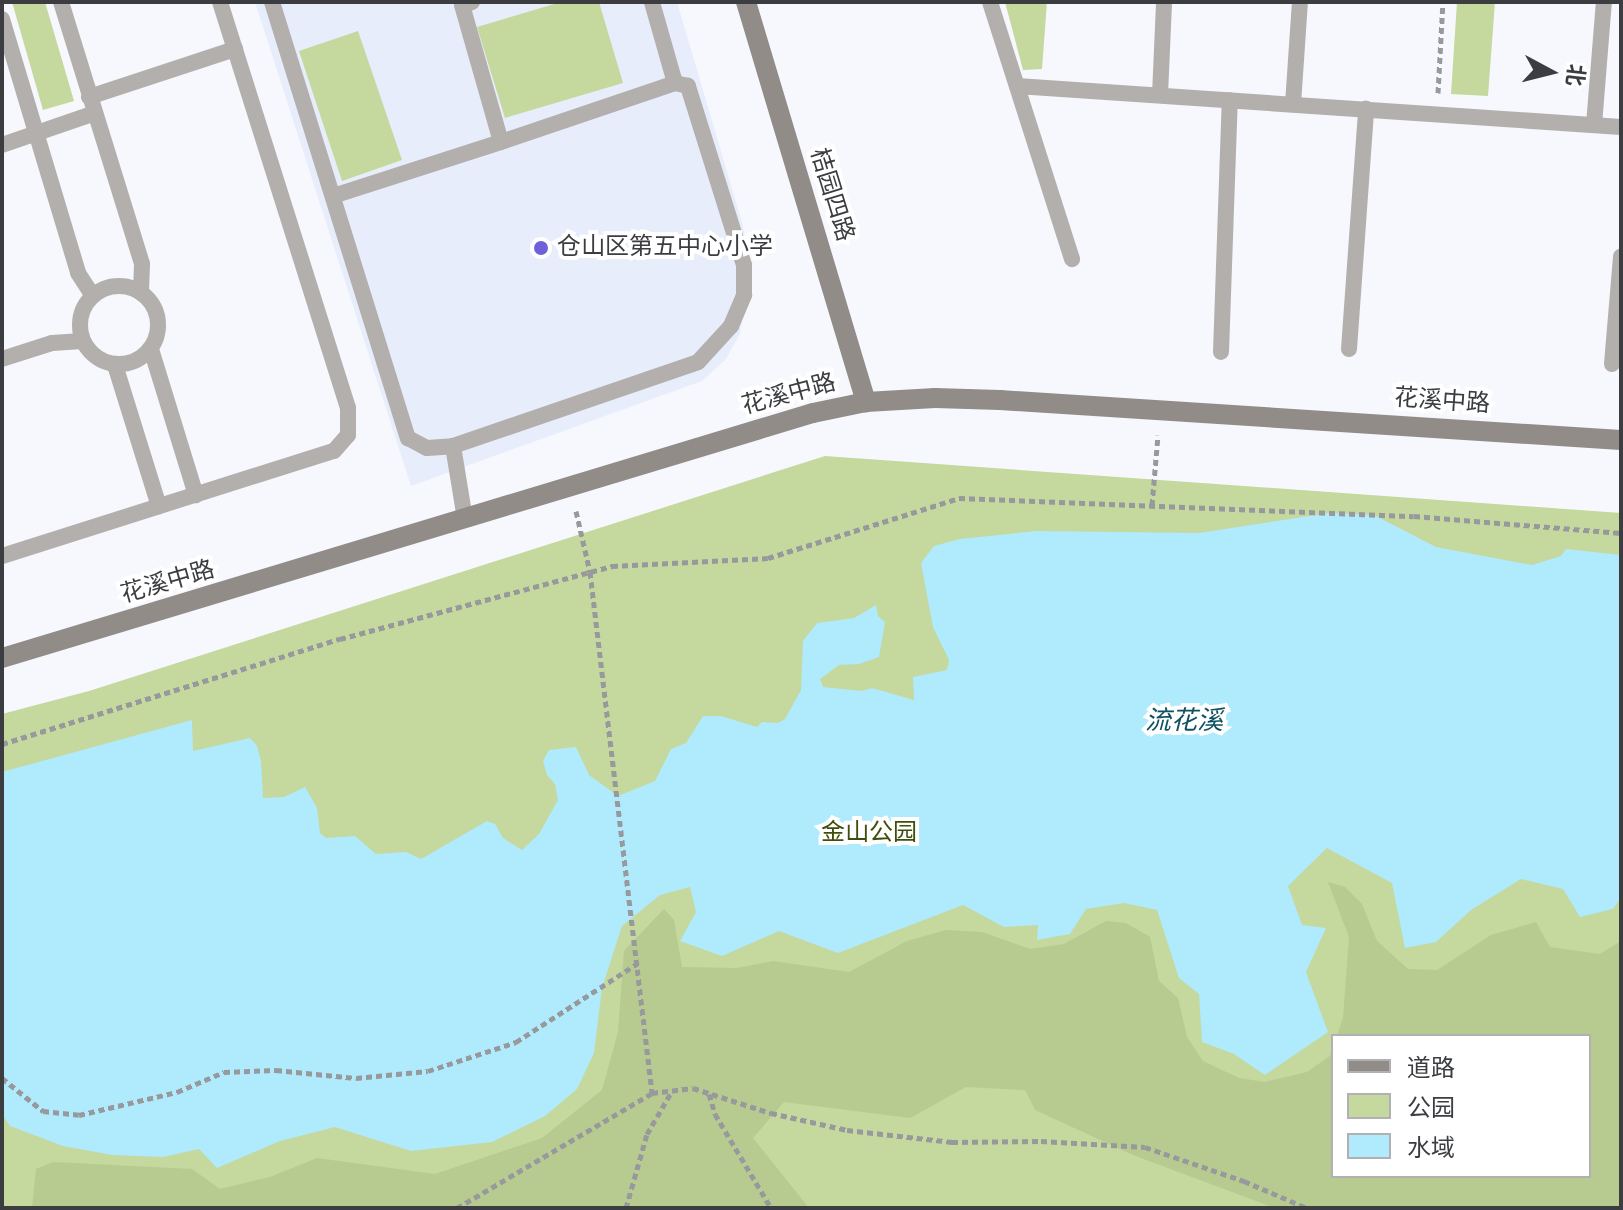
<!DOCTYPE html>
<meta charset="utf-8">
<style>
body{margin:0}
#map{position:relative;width:1623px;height:1210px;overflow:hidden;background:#f6f8fe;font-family:"Alegreya Sans","Noto Sans SC",sans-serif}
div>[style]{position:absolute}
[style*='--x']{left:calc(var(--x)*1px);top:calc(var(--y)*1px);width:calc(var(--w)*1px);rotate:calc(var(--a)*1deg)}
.built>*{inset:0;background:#e7edfa}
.green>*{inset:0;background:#c5d89d}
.forest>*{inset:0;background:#b7ca8f}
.water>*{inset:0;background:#afeafd}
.path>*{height:5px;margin-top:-2.5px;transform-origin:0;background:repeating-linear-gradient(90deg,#97999d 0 6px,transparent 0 10px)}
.lane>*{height:16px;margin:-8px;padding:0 8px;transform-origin:8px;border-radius:8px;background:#b3afac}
.lane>.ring{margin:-8px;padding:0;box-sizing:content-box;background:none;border:16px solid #b3afac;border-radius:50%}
.secondary>*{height:20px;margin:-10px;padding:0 10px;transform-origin:10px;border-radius:10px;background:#928c88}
.dots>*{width:22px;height:22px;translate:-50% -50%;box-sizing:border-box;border:4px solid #fff;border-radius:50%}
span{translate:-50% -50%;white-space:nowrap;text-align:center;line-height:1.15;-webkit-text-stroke:8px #fff;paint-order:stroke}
.street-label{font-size:24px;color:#3b3d40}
.poi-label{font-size:24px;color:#3b3d40}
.left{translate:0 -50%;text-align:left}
.park-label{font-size:24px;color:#3e4e0b}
.water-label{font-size:26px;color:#0f5061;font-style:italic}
.frame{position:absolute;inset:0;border:4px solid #3b3d40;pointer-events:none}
.legend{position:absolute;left:1331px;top:1034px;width:260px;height:144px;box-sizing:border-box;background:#fff;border:2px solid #b1b1b3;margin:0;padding:10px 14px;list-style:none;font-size:24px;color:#3b3d40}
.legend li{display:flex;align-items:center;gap:16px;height:40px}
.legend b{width:40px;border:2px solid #b1b1b3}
.north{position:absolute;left:1511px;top:32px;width:80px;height:80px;-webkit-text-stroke:6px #fff;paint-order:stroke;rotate:97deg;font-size:22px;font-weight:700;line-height:32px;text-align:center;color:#3b3d40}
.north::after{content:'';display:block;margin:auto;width:28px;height:36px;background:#3b3d40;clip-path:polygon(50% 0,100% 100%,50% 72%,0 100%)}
</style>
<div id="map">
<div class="built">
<i style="clip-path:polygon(255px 2px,677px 2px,743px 226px,750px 269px,740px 334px,726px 359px,702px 381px,411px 486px)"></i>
</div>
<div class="green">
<i style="clip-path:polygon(12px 2px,45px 2px,74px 101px,43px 110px)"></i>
<i style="clip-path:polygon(561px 2px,599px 2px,623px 83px,505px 118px,477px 27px)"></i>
<i style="clip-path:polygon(1005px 2px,1047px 2px,1042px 69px,1023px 70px)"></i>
<i style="clip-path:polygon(1457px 2px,1495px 2px,1488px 96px,1451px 94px)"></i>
<i style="clip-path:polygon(358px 31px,402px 160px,342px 181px,299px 51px)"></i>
<i style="clip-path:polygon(evenodd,825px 456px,1621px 513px,1621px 1208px,2px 1208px,2px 714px,89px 691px,825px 456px,1333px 1036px,1589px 1036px,1589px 1176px,1333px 1176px,1333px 1036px)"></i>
</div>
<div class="forest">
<i style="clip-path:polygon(1328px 882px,1345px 887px,1362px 904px,1377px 941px,1408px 969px,1437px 970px,1491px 935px,1536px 922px,1550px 947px,1600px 954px,1621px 941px,1621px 1208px,1275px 1208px,1133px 1155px,1035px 1110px,1025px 1090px,966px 1087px,910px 1118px,784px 1102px,753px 1138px,809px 1208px,32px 1208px,36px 1169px,53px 1162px,192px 1169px,220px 1189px,270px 1177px,317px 1158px,435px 1174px,542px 1138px,602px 1090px,618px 1032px,624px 951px,664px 909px,674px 920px,682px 967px,737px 968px,773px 961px,849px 972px,907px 941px,946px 930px,982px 932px,1030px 949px,1064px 944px,1106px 921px,1126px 923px,1150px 937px,1159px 981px,1178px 998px,1187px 1037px,1203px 1061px,1239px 1078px,1265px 1082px,1307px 1072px,1330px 1056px,1333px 1048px,1333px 1176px,1589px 1176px,1589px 1036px,1337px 1036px,1343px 1018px,1349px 937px)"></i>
</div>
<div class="water">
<i style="clip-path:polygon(1329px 513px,1374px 515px,1436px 547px,1532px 565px,1561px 556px,1566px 549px,1621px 555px,1621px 897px,1613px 909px,1580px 917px,1563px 889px,1521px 879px,1471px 910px,1436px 942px,1405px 948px,1392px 883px,1327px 848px,1288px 886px,1302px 925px,1326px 928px,1306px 972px,1328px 1032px,1265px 1075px,1234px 1054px,1202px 1042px,1199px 994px,1179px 978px,1157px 910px,1124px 903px,1086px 909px,1070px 934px,1037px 940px,1038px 925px,1004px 927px,963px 905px,838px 953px,779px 931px,722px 956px,680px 941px,696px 912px,690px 887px,660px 895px,622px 926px,602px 988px,594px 1053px,577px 1089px,545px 1116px,492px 1142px,411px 1151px,335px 1127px,280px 1141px,217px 1168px,199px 1149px,163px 1157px,112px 1155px,63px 1146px,10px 1126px,2px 1114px,2px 772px,192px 720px,193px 751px,250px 738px,257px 746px,261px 761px,263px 798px,284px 797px,305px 787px,317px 808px,320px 833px,326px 838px,355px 836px,376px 854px,406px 852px,421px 859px,487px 821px,495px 824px,503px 838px,522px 850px,539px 834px,558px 800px,555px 784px,547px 775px,543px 761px,549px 750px,576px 747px,589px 775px,618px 796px,655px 781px,671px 749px,686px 743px,703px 716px,721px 716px,757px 727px,762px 722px,778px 723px,785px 719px,801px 690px,803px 641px,817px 623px,854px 618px,876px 605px,878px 616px,885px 622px,879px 657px,859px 664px,839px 665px,820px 679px,823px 687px,862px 691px,872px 688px,914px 700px,913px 677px,947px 670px,949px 660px,933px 627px,921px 563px,934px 546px,960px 539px,1036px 531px,1199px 533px)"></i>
</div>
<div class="path">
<i style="--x:1438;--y:93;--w:91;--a:-86.9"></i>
<i style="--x:1152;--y:505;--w:70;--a:-85.1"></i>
<i style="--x:576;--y:511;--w:63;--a:77.1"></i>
<i style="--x:590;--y:572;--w:525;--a:83.21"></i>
<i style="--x:2;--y:744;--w:354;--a:-17.3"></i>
<i style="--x:340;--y:639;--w:282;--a:-15"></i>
<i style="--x:612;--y:566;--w:156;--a:-2.9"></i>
<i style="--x:768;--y:558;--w:200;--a:-17.4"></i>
<i style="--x:959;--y:498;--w:455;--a:2.3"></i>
<i style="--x:1414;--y:516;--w:208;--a:4.7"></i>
<i style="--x:2;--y:1078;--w:53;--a:38.8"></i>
<i style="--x:43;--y:1111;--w:36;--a:6"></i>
<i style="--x:79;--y:1115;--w:101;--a:-13.2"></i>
<i style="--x:177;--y:1092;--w:51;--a:-23.1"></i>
<i style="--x:224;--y:1072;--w:52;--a:-2.2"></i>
<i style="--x:276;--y:1070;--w:80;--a:5.7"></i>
<i style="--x:356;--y:1078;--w:72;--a:-5.6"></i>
<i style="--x:428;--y:1071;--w:93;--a:-18.2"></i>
<i style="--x:516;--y:1042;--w:145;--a:-32.9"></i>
<i style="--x:709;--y:1094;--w:21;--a:73"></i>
<i style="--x:715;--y:1114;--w:109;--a:59.2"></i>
<i style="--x:457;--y:1208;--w:226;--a:-30.5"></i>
<i style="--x:652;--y:1093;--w:41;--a:-7"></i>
<i style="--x:693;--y:1088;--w:82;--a:17.8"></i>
<i style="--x:771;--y:1113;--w:78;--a:12.6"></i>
<i style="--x:847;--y:1130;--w:106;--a:6.5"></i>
<i style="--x:952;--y:1142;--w:89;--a:-0.6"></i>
<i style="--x:1041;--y:1141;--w:104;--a:3.3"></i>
<i style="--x:1145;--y:1147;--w:105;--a:19"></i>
<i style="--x:1244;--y:1181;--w:69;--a:23.2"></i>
<i style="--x:626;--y:1208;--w:77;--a:-74.2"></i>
<i style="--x:647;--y:1134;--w:50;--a:-59.8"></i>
</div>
<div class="lane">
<i style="--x:61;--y:2;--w:274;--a:72.8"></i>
<i style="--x:142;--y:264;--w:29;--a:92"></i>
<i style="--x:272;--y:2;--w:457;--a:72.7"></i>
<i style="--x:408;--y:438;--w:21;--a:28"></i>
<i style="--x:427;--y:448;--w:26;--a:-4"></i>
<i style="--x:453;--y:446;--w:259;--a:-18.9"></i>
<i style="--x:698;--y:362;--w:49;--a:-47.5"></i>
<i style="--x:731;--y:326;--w:34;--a:-67"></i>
<i style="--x:744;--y:295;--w:30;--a:-90"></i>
<i style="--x:744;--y:265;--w:188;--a:-107.4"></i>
<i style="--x:688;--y:86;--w:13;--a:-167"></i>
<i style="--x:472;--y:2;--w:10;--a:163"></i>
<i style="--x:462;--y:5;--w:142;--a:74.1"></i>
<i style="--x:501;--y:142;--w:184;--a:-18.7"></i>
<i style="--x:675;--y:83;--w:84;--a:-105.9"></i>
<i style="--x:990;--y:2;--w:270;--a:72.3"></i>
<i style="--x:2;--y:19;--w:265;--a:73.3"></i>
<i style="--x:78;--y:273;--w:27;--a:57"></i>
<i style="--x:1017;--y:86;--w:605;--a:3.88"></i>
<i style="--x:1160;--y:95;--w:93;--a:-87.5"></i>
<i style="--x:89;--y:97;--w:154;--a:-18.2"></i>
<i style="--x:1293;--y:104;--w:102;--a:-86.1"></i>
<i style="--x:1594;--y:125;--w:123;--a:-85.4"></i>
<i style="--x:2;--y:145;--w:98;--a:-19"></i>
<i style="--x:333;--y:196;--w:176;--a:-17.8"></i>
<i class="ring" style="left:80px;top:286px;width:62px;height:62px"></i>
<i style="--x:151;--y:349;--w:153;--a:72.9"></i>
<i style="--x:1349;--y:349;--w:241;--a:-85.9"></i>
<i style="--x:1221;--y:352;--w:252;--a:-88"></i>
<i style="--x:2;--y:359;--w:52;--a:-17.7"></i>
<i style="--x:52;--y:343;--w:30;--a:-4"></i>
<i style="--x:1612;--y:364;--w:108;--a:-85.2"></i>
<i style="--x:115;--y:365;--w:148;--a:72.7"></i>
<i style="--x:453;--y:446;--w:74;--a:80.7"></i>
<i style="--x:2;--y:556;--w:348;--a:-17.6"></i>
<i style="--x:334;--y:451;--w:21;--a:-49"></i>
<i style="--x:348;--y:435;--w:27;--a:-90"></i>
<i style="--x:348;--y:408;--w:426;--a:-107.5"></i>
</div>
<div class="secondary">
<i style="--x:746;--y:2;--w:418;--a:73.3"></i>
<i style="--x:2;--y:658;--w:847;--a:-16.81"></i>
<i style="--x:813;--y:413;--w:54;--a:-11.7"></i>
<i style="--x:866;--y:402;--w:69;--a:-3.3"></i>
<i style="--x:935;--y:398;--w:65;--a:1.8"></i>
<i style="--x:1000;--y:400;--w:622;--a:3.69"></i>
</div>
<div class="dots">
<i style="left:541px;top:248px;background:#6f5fd9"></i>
</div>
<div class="street-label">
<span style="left:831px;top:195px;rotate:73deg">桔园四路</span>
<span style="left:789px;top:395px;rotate:-15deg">花溪中路</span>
<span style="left:1442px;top:402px;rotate:4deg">花溪中路</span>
<span style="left:168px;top:583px;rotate:-16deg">花溪中路</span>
</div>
<div class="poi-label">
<span class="left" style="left:557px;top:248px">仓山区第五中心小学</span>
</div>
<div class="park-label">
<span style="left:869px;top:834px">金山公园</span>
</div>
<div class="water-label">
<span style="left:1184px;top:722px">流花溪</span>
</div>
<div class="frame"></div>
<ul class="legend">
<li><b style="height:10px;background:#928c88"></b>道路</li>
<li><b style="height:22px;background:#c5d89d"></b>公园</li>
<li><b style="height:22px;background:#afeafd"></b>水域</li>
</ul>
<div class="north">北</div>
</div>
